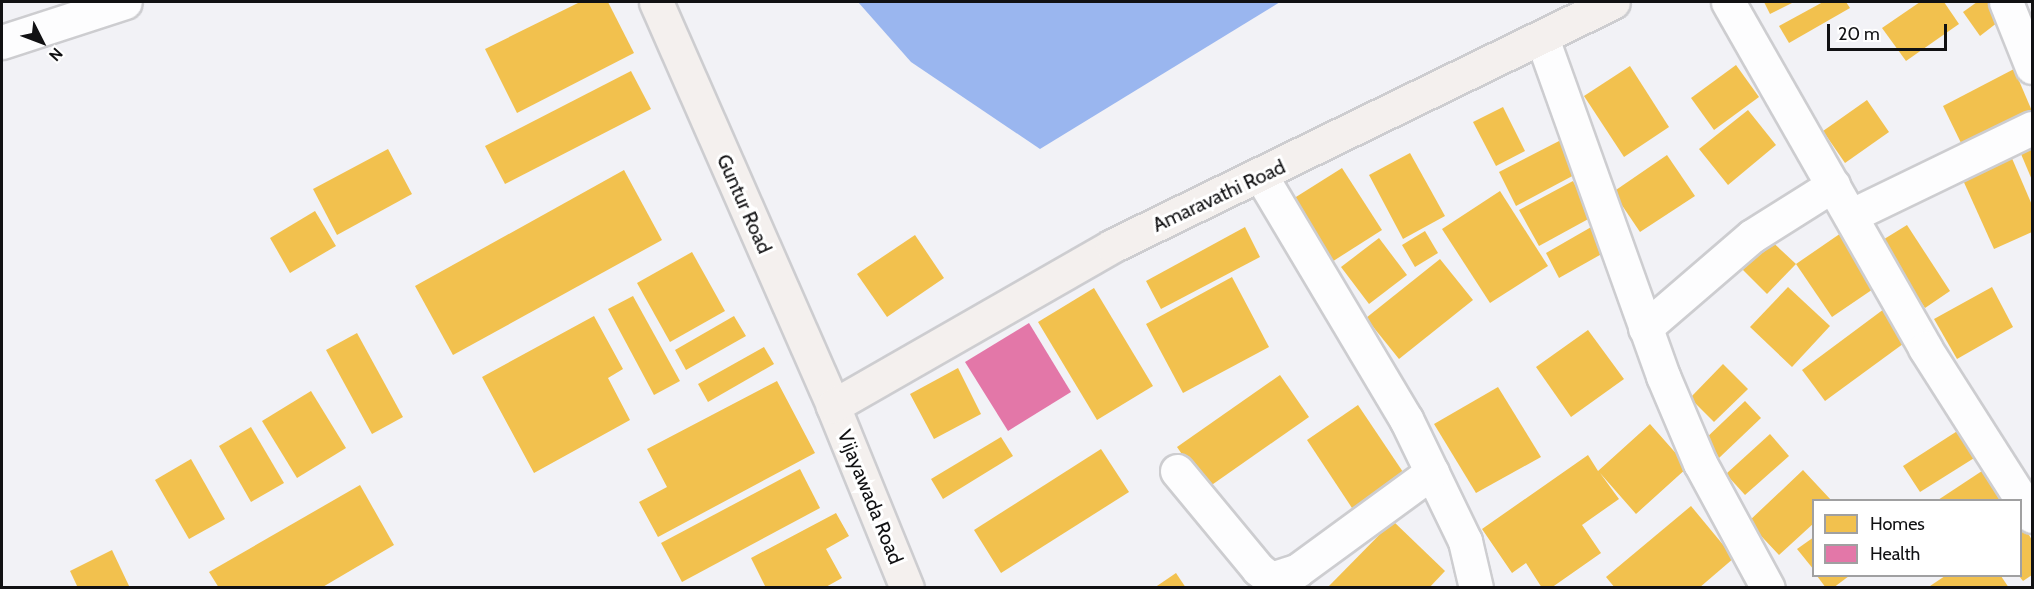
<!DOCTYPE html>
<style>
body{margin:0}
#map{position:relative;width:2034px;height:589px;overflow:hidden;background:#f2f2f6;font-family:Cabin,sans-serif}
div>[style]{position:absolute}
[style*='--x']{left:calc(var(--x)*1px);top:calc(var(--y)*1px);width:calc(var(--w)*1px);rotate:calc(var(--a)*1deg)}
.water>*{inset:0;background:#9ab6ef}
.homes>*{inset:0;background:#f2c14e}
.health>*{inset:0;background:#e377a8}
.roads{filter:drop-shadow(2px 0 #cdcdd0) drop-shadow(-2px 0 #cdcdd0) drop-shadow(0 2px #cdcdd0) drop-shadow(0 -2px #cdcdd0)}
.street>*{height:33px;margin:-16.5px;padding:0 16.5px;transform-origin:16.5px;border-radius:16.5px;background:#fdfdfe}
.secondary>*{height:33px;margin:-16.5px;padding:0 16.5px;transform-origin:16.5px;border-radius:16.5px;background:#f4f0ee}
span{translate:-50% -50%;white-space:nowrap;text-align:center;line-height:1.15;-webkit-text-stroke:6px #fff;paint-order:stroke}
.street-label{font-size:20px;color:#111113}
.frame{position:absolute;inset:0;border:3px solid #111113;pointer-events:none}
.legend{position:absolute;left:1812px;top:499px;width:210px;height:78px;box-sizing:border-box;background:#fff;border:2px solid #a0a0a1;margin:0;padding:8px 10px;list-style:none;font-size:18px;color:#111113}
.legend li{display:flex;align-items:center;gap:12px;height:30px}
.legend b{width:30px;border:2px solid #a0a0a1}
.north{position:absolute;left:12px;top:12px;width:60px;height:60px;-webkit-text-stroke:4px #fff;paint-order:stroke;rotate:132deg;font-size:16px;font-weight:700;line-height:24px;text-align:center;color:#111113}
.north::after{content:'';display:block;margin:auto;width:21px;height:27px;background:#111113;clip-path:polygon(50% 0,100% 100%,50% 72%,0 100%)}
.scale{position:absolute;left:1827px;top:24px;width:120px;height:27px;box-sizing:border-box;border:3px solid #111113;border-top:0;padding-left:8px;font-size:18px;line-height:21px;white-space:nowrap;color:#111113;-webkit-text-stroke:4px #fff;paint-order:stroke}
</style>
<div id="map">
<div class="water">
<i style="clip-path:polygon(858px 2px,1280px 2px,1040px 149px,911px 62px)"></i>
</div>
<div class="homes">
<i style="clip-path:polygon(580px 2px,608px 2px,634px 53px,517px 113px,485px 49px)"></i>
<i style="clip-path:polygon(1764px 2px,1794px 2px,1770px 14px)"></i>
<i style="clip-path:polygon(1823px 2px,1846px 2px,1850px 8px,1789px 43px,1779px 26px)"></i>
<i style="clip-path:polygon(1920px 2px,1944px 2px,1959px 24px,1906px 61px,1882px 28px)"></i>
<i style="clip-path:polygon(1977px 2px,1989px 2px,2002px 19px,1980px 36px,1963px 12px)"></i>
<i style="clip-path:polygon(1736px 65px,1759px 97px,1714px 130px,1691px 98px)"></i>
<i style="clip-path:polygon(1630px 66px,1669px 127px,1624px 157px,1584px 96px)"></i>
<i style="clip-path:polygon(2014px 69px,2032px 111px,1963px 147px,1943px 106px)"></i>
<i style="clip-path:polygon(631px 71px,651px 109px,505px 184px,485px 146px)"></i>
<i style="clip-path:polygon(1867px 100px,1889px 132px,1845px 163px,1823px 131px)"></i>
<i style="clip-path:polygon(1503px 107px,1525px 151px,1496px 166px,1473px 122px)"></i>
<i style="clip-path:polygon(1748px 110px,1776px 145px,1728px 185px,1699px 149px)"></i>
<i style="clip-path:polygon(1561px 140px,1578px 173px,1516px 206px,1499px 172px)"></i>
<i style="clip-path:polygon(2032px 148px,2032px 180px,2021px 154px)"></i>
<i style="clip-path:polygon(388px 149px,412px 194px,337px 235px,313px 189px)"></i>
<i style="clip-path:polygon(1410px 153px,1445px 216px,1403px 239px,1369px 175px)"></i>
<i style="clip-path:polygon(1667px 155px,1695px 196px,1640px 232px,1613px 192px)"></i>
<i style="clip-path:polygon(2011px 156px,2032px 205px,2032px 232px,1994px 249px,1962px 178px)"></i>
<i style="clip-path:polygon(1342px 168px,1382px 230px,1327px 265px,1288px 202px)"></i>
<i style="clip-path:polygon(624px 170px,662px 240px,453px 355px,415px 286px)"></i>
<i style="clip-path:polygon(1573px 181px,1592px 217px,1539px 246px,1519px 210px)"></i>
<i style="clip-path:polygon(1500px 191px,1548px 266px,1490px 303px,1442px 229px)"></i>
<i style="clip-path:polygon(315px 211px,336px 246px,290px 273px,270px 238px)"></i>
<i style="clip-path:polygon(1907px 225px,1950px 291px,1925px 308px,1881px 241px)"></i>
<i style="clip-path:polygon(1593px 226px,1607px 251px,1559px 278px,1546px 253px)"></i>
<i style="clip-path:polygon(1245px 227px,1260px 257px,1161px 309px,1146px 281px)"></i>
<i style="clip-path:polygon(1425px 231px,1438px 253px,1415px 267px,1402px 245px)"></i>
<i style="clip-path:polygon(1844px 231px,1879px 285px,1832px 317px,1796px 264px)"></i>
<i style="clip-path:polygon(915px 235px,944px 278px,887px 317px,857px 274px)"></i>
<i style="clip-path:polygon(1766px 236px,1796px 264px,1767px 294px,1738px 265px)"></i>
<i style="clip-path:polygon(1379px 238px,1407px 275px,1369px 304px,1341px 267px)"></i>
<i style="clip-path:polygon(692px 252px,725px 311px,670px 342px,637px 283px)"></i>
<i style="clip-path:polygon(1440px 259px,1473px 300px,1399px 359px,1366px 318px)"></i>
<i style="clip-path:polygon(1232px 277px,1269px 347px,1183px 393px,1146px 324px)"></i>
<i style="clip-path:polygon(1788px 287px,1830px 326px,1792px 367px,1750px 327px)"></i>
<i style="clip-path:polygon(1992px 287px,2013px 327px,1957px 359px,1934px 319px)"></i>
<i style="clip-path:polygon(1094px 288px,1153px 386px,1097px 420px,1038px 322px)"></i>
<i style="clip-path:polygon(633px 296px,680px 381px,654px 395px,608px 309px)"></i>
<i style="clip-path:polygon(1884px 309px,1907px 341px,1825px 401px,1802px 370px)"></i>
<i style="clip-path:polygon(594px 316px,623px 369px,608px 378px,630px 420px,534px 473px,482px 377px)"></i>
<i style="clip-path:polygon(734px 316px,746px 336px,686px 370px,675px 350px)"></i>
<i style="clip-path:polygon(1588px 330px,1624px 379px,1571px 417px,1536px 367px)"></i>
<i style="clip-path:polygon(357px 333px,403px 417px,372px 434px,326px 350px)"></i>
<i style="clip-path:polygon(764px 347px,774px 364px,708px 402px,698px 384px)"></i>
<i style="clip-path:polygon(1723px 364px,1748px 389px,1714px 422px,1690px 398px)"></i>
<i style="clip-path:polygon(958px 368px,981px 414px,934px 439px,910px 394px)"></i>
<i style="clip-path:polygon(1280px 375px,1309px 417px,1206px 489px,1177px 447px)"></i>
<i style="clip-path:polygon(777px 381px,815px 453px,658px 537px,639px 502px,667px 487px,647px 449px)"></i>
<i style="clip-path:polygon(1498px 387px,1541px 457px,1476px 493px,1434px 424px)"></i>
<i style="clip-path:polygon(311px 391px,346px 448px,297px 478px,262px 421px)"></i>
<i style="clip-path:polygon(1745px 401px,1761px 418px,1719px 458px,1703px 441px)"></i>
<i style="clip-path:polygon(1358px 405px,1405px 475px,1354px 511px,1307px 440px)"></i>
<i style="clip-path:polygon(1650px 424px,1688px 467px,1636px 514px,1600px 473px,1619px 499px,1582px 525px,1601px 553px,1551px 588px,1542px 588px,1526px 563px,1512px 573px,1482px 529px,1588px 455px,1598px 471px)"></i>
<i style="clip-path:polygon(251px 427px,284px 483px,251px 502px,219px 446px)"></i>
<i style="clip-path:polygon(1962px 428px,1979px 455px,1920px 492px,1903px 466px)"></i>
<i style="clip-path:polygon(1770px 434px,1789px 456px,1745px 495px,1726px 474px)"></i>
<i style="clip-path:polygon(1001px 437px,1013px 456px,943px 499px,931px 479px)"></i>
<i style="clip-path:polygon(1101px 449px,1129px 492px,1001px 573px,974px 530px)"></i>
<i style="clip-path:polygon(191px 459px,225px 519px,189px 539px,155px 480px)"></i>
<i style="clip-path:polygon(1988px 467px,2004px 500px,1938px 500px)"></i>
<i style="clip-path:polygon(800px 469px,820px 508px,682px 582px,661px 543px)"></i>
<i style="clip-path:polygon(1803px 470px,1831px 500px,1814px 500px,1814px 523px,1779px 555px,1748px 522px)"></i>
<i style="clip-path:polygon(360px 485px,394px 545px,321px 588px,219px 588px,209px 572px)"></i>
<i style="clip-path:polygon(1691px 506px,1734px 558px,1699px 588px,1615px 588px,1606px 577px)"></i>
<i style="clip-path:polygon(836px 513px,849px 536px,826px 549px,842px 578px,824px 588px,766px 588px,751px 558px)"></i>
<i style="clip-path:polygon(2020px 520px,2032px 540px,2032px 575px,2023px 581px,2019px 576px)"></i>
<i style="clip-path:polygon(1393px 521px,1445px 571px,1429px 588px,1327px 588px)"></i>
<i style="clip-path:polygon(1814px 537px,1814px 570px,1797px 549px)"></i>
<i style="clip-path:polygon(112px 550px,130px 588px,78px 588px,70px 571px)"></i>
<i style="clip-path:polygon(1176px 573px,1186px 588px,1154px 588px)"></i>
<i style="clip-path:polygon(1817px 576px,1849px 576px,1833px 588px,1826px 588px)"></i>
<i style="clip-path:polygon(1945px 576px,2001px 576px,2009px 588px,1927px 588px)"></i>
</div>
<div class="health">
<i style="clip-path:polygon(1029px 323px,1071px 392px,1008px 431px,965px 362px)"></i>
</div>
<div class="roads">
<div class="street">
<i style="--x:1728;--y:2;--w:398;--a:60.3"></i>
<i style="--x:1925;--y:348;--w:199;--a:57.5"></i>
<i style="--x:2006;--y:2;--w:70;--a:68.2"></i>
<i style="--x:1542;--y:38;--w:359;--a:70.3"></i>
<i style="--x:1663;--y:376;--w:95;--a:67"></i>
<i style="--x:1700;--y:463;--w:142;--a:61.5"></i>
<i style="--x:2;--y:42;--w:129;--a:-18"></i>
<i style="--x:1261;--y:176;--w:283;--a:59.2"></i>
<i style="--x:1406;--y:419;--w:136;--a:64.2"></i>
<i style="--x:1465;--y:541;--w:48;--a:76.8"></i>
<i style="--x:1852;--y:215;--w:200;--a:-25.8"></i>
<i style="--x:1645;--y:328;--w:141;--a:-40.7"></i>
<i style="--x:1752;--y:236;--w:96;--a:-32.2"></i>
<i style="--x:1177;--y:471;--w:127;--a:50.4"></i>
<i style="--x:1258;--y:569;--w:16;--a:38"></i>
<i style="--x:1271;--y:579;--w:28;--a:-18"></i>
<i style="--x:1298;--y:570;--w:166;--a:-36.2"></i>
</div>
<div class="secondary">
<i style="--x:656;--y:2;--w:441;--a:66.3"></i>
<i style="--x:833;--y:406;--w:196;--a:67.9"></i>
<i style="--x:833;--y:406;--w:322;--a:-29.8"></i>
<i style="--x:1112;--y:246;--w:557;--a:-25.97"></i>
</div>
</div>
<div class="street-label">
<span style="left:1219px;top:196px;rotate:-25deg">Amaravathi Road</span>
<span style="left:744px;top:204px;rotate:66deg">Guntur Road</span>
<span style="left:870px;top:497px;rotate:68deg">Vijayawada Road</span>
</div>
<div class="frame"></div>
<ul class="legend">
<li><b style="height:16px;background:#f2c14e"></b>Homes</li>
<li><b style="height:16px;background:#e377a8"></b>Health</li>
</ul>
<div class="north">N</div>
<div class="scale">20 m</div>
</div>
